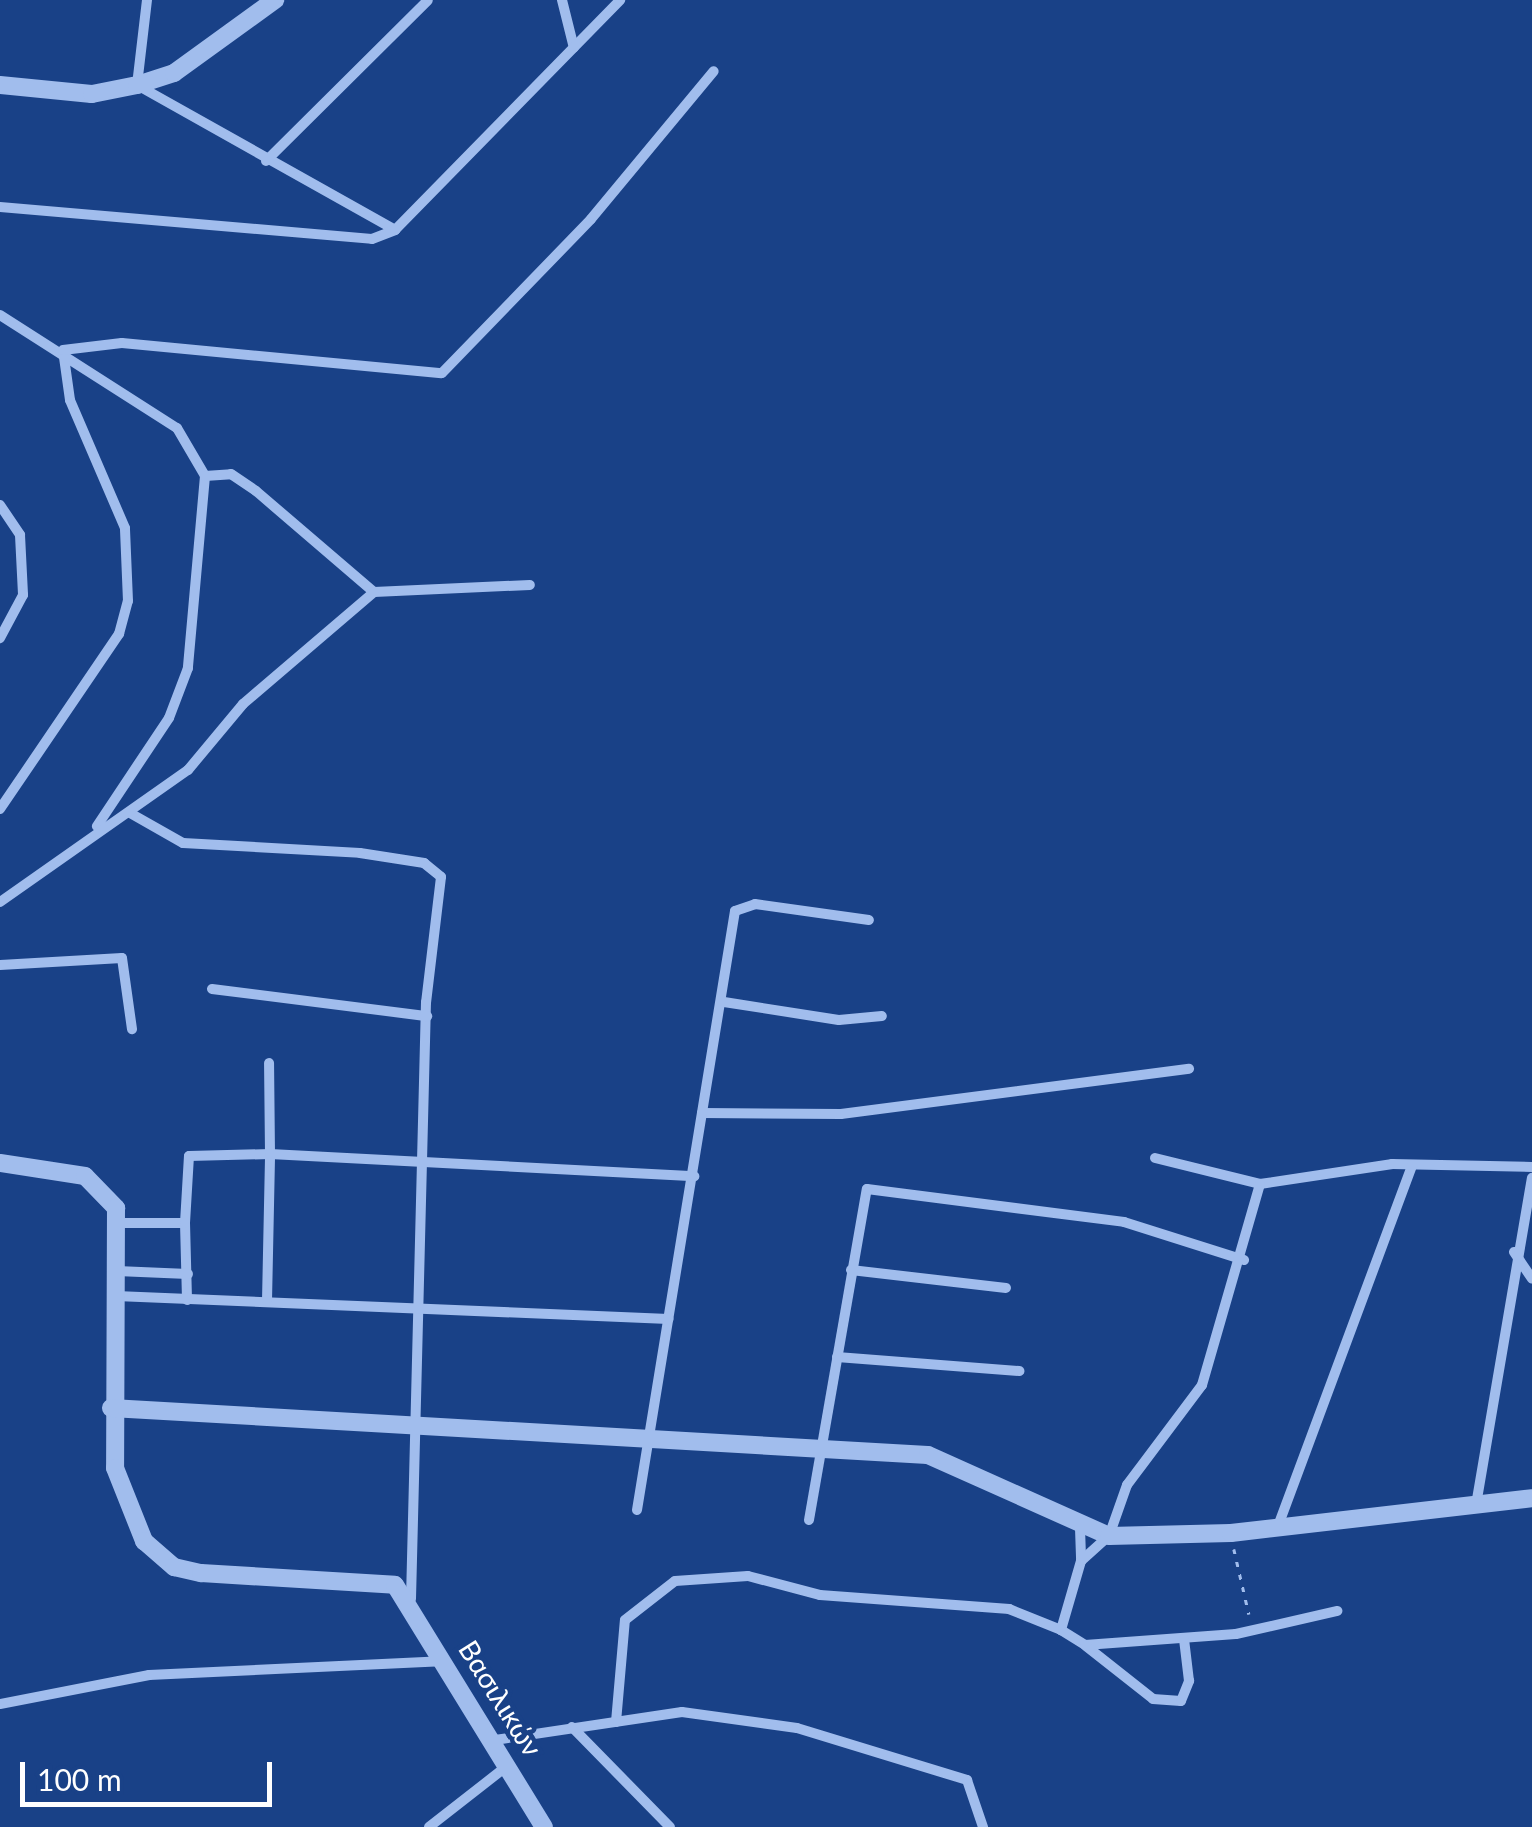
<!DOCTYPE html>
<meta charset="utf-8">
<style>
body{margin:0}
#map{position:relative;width:1532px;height:1827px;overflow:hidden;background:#194187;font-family:Lato,sans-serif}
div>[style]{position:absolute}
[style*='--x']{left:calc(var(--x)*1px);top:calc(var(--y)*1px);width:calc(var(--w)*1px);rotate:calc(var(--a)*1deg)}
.path>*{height:2.5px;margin-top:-1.25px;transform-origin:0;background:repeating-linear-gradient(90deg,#a1bded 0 5px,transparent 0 13px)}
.minor>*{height:10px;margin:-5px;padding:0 5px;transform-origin:5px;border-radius:5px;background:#a1bded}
.tertiary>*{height:18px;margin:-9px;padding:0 9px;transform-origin:9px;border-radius:9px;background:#a1bded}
span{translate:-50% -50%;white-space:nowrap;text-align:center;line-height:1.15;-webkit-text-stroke:9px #194187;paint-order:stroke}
.street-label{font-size:28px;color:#fff}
.scale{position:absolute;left:20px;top:1762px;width:252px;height:45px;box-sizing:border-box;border:5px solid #fff;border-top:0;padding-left:12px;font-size:30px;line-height:35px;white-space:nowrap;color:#fff;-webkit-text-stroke:8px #194187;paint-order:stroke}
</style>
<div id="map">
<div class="path">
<i style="--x:1234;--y:1549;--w:67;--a:77"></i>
</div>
<div class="minor">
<i style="--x:147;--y:0;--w:86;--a:96.7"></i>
<i style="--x:137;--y:85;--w:296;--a:29.3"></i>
<i style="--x:562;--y:0;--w:49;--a:76"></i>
<i style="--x:266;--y:161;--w:228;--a:-44.8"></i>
<i style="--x:0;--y:207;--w:373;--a:4.9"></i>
<i style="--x:372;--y:239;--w:25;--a:-21"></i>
<i style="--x:395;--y:230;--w:322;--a:-45.6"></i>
<i style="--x:0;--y:315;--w:210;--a:32.6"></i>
<i style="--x:177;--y:428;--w:56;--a:59.7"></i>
<i style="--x:205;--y:476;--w:193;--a:95.1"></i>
<i style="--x:188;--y:668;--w:53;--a:110.8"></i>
<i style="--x:169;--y:718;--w:130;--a:123.7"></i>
<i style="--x:205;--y:476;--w:26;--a:-4"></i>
<i style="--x:231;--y:474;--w:30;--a:34"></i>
<i style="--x:256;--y:491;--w:155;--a:40.6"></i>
<i style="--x:374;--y:592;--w:156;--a:-2.6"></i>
<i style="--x:0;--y:505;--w:36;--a:56"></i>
<i style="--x:20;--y:535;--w:60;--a:87.1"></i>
<i style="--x:23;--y:595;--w:49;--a:118.1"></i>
<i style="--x:0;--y:809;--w:212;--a:-55.8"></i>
<i style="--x:119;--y:634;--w:34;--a:-75"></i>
<i style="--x:128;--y:601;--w:73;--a:-92.4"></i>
<i style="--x:125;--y:528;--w:139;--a:-113.3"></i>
<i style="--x:70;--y:400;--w:50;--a:-98"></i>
<i style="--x:63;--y:350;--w:59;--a:-6.8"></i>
<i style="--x:122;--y:343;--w:321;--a:5.4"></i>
<i style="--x:442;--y:373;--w:214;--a:-45.9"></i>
<i style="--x:591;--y:219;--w:192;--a:-50.3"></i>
<i style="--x:130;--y:813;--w:61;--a:29.5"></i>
<i style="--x:183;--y:843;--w:177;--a:3.2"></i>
<i style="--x:360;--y:853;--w:65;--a:8.9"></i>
<i style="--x:424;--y:863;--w:22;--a:39"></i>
<i style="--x:441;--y:877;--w:126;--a:96.8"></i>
<i style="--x:426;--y:1002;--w:597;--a:91.44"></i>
<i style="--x:0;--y:902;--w:230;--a:-35.1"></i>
<i style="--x:188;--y:770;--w:86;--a:-50.2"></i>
<i style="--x:243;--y:704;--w:172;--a:-40.5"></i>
<i style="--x:0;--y:965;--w:122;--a:-3.3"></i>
<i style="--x:122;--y:958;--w:72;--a:82"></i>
<i style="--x:212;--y:989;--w:217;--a:7.2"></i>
<i style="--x:724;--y:1002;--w:116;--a:8.9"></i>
<i style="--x:839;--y:1020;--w:43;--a:-5.3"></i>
<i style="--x:702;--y:1113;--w:139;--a:0.4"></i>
<i style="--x:841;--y:1114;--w:351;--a:-7.4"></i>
<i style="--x:1155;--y:1158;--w:108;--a:13.9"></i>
<i style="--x:1260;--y:1184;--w:134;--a:-8.6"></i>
<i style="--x:1392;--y:1164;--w:140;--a:1.2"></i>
<i style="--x:117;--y:1223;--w:68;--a:0"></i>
<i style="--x:185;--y:1223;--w:77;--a:88.5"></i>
<i style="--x:185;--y:1223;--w:67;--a:-86.6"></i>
<i style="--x:189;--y:1156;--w:81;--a:-1.4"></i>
<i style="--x:270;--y:1154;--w:91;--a:-90.6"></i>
<i style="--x:1514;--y:1252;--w:32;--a:56"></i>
<i style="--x:851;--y:1270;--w:156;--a:6.6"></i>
<i style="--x:117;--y:1271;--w:71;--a:2.4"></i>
<i style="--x:116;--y:1296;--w:553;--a:2.38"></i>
<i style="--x:267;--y:1301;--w:147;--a:-88.8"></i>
<i style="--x:270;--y:1154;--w:425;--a:3"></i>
<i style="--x:837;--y:1357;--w:183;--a:4.4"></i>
<i style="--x:1476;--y:1505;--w:332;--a:-80.3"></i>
<i style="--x:637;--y:1510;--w:607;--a:-80.71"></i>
<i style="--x:735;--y:911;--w:21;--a:-19"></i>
<i style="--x:755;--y:904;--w:115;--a:8"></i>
<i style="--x:809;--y:1520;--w:336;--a:-80.1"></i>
<i style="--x:867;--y:1189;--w:259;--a:7.3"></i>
<i style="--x:1124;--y:1222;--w:126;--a:17.6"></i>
<i style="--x:1278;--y:1526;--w:385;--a:-69.6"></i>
<i style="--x:1080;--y:1528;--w:33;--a:88"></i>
<i style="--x:1081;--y:1561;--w:72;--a:106.2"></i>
<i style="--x:1061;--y:1630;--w:28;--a:32"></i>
<i style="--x:1085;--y:1645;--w:151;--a:-4.2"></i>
<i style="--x:1236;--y:1634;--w:104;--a:-12.8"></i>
<i style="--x:1081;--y:1561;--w:38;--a:-42"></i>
<i style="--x:1109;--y:1536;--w:54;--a:-70.6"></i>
<i style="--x:1127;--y:1485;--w:125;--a:-53.1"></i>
<i style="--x:1202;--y:1385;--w:209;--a:-73.9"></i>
<i style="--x:1086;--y:1646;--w:85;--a:38.3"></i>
<i style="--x:1153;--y:1699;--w:28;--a:4"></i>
<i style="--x:1181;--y:1701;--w:22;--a:-68"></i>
<i style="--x:1189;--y:1681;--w:42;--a:-96.8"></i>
<i style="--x:0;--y:1704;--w:152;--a:-11"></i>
<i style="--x:149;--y:1675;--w:292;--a:-2.7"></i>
<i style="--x:616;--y:1722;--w:102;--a:-85"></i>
<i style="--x:625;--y:1620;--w:63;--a:-38"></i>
<i style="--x:675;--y:1581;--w:73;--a:-3.9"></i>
<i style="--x:748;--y:1576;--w:74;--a:14.8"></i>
<i style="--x:820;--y:1595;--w:190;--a:4.2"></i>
<i style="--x:1009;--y:1609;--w:56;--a:22"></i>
<i style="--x:572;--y:1727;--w:140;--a:45.6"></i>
<i style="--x:495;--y:1740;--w:189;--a:-8.5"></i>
<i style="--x:682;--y:1712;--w:116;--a:7.9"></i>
<i style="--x:797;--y:1728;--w:178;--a:17"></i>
<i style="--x:967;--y:1780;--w:50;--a:71.2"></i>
<i style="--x:429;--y:1827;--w:99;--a:-38"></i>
</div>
<div class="tertiary">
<i style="--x:0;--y:85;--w:92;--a:5.6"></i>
<i style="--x:92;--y:94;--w:46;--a:-11.3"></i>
<i style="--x:137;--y:85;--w:39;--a:-18"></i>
<i style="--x:174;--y:73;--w:125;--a:-35.9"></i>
<i style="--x:0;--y:1163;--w:86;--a:8.7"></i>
<i style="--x:85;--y:1176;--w:45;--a:45.9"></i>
<i style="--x:116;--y:1208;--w:260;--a:90.2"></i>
<i style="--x:115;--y:1468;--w:79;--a:68.3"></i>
<i style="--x:144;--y:1541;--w:40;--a:41"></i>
<i style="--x:174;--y:1567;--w:28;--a:13"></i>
<i style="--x:201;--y:1573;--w:194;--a:3.5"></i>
<i style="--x:395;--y:1585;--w:284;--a:58.4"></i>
<i style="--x:111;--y:1408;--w:818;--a:3.29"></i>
<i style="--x:928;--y:1455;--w:198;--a:24.1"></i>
<i style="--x:1109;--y:1536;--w:122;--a:-1.4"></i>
<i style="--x:1231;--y:1533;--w:303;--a:-6.6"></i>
</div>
<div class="street-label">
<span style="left:501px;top:1698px;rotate:58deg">Βασιλικών</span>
</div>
<div class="scale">100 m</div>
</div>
